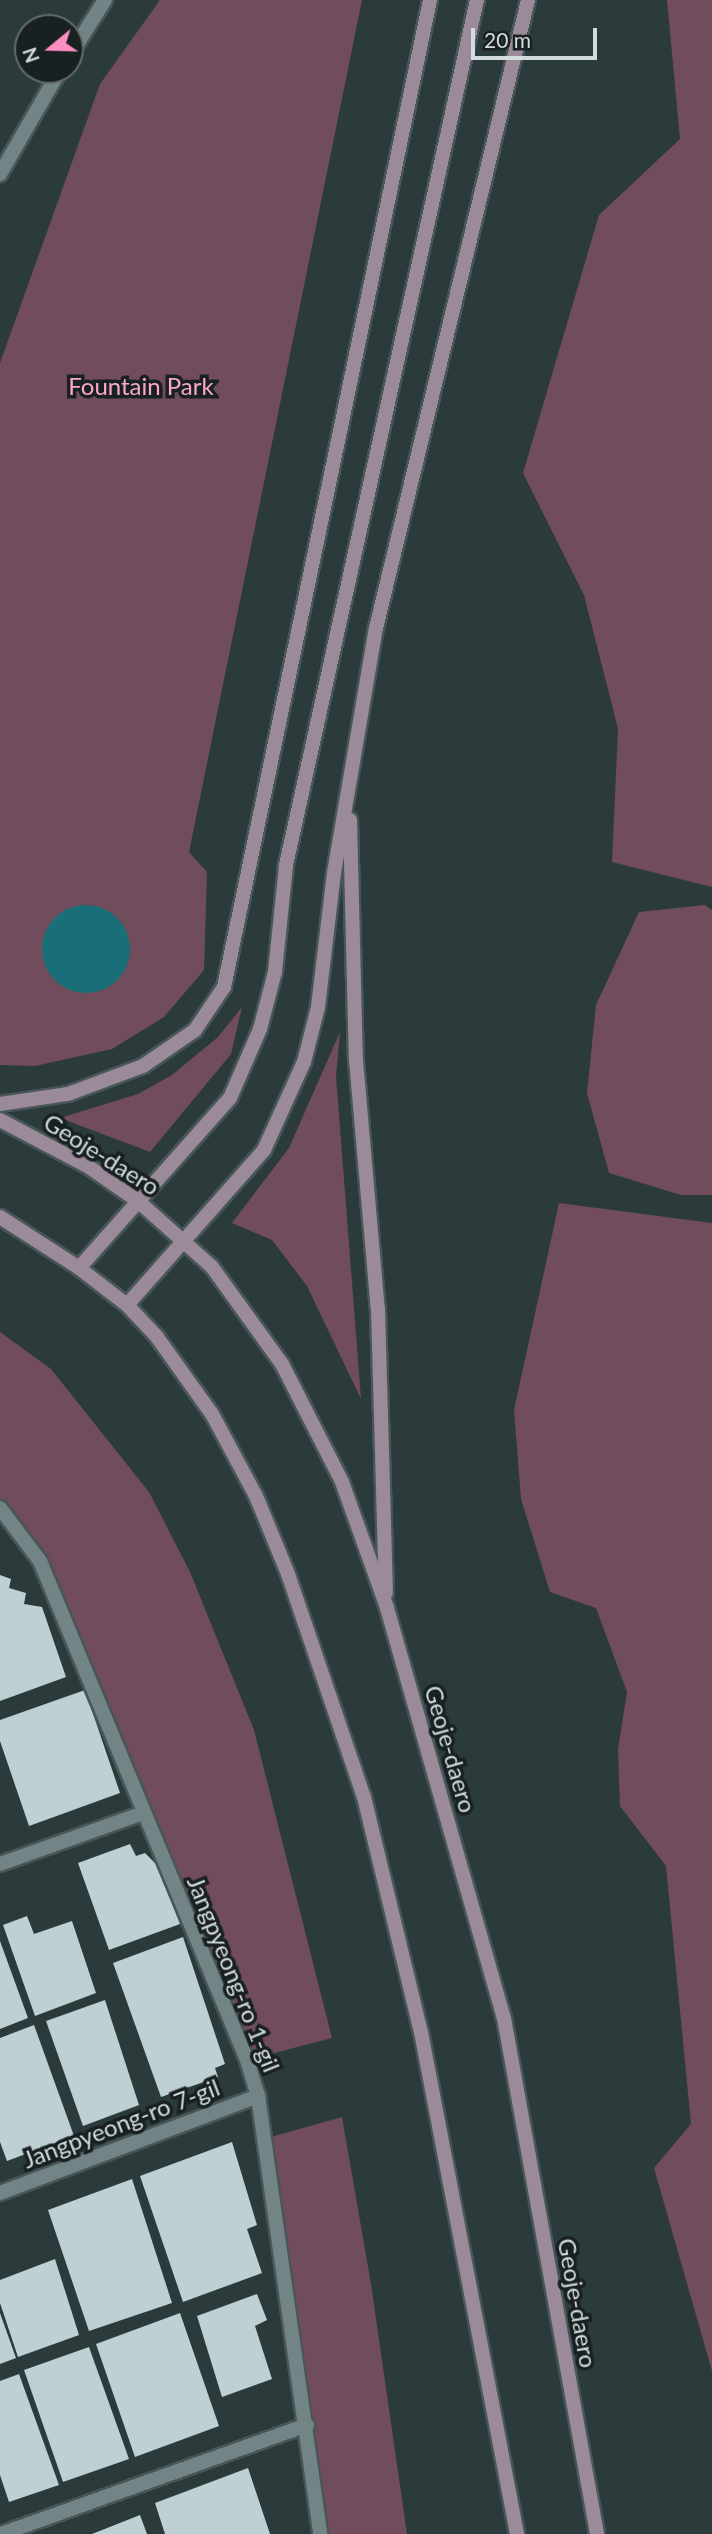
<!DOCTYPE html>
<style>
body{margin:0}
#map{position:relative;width:712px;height:2534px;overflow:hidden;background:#2b3b3c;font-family:Lato,sans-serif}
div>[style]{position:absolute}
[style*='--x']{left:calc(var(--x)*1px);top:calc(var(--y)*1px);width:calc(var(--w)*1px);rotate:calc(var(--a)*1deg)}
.green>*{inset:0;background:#714c5c}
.water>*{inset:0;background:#196e77}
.round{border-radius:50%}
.building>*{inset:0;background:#bed0d3}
.roads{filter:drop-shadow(2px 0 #495657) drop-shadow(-2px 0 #495657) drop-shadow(0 2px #495657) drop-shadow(0 -2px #495657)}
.street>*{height:14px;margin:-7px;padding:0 7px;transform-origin:7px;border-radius:7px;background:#738486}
.secondary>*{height:14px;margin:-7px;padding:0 7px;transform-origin:7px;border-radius:7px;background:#9b8a99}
span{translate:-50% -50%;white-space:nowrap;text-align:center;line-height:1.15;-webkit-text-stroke:7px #192021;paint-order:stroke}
.park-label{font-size:24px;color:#f9a7cc}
.street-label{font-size:24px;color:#d3dcdd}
.north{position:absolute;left:14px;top:14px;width:70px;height:70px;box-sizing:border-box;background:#192021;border:2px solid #636b6c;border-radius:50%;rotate:251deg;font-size:19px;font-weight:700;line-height:28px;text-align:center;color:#d3dcdd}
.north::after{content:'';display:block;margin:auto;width:24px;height:32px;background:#fc8fc2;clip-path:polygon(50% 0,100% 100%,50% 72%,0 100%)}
.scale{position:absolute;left:471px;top:28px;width:126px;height:32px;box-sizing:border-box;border:4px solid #d3dcdd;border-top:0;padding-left:9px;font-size:21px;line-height:24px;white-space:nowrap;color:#d3dcdd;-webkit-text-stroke:5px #192021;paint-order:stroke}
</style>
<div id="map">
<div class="green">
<i style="clip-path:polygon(160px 0,362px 0,189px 852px,207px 872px,204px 970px,164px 1017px,112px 1049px,35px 1066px,0 1065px,0 363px,100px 84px)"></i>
<i style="clip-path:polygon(667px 0,712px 0,712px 887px,612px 862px,618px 729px,584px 595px,523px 473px,599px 215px,680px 139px)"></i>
<i style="clip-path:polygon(705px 905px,712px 910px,712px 1195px,681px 1195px,609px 1173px,587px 1093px,596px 1005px,639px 912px)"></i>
<i style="clip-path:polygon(242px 1007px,231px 1054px,150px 1152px,60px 1118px,138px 1094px,172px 1075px,218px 1037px)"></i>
<i style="clip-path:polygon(340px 1032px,336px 1076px,361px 1399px,307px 1286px,272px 1240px,232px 1223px,289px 1148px)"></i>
<i style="clip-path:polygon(559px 1203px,712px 1223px,712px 2371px,654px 2168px,691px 2124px,666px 1866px,620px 1806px,618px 1749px,627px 1692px,596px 1608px,550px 1592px,521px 1499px,514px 1410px)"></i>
<i style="clip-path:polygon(0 1332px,51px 1369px,149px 1492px,190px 1572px,254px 1730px,332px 2038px,247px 2060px,40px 1561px,0 1508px)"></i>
<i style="clip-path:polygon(342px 2117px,371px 2284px,407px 2534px,320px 2534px,264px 2139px)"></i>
</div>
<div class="water">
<i class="round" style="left:42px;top:905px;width:88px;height:88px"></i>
</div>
<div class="building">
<i style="clip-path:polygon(0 1575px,11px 1579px,9px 1588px,26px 1593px,24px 1604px,42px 1607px,66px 1677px,0 1701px)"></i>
<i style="clip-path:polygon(85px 1690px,120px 1793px,29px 1826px,0 1741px,0 1720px)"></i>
<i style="clip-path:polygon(130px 1844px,136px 1856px,145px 1853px,159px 1867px,180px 1924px,109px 1950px,78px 1863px)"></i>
<i style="clip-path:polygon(27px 1916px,34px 1934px,72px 1921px,96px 1993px,35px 2016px,3px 1925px)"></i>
<i style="clip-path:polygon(183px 1937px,225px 2064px,215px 2068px,218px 2077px,161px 2097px,113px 1963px)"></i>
<i style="clip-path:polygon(0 1941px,28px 2018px,0 2029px)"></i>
<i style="clip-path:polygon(105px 2000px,139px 2105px,83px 2126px,46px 2021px)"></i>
<i style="clip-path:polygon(34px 2025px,74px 2136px,7px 2161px,0 2142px,0 2038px)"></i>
<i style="clip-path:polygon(232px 2142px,257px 2225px,247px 2229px,262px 2273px,183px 2302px,140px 2176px)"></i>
<i style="clip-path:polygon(132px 2179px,172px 2303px,89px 2331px,48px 2210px)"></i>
<i style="clip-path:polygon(55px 2259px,79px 2335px,18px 2357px,0 2303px,0 2280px)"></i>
<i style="clip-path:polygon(257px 2294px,267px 2320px,255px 2326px,272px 2379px,222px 2397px,197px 2316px)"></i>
<i style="clip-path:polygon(0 2313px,16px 2358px,0 2364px)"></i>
<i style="clip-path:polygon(180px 2313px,219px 2426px,135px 2457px,96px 2344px)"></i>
<i style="clip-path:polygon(89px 2347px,129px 2459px,63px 2482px,24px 2370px)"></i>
<i style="clip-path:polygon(19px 2374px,59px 2485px,9px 2502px,0 2475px,0 2381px)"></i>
<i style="clip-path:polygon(248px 2468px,270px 2534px,165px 2534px,155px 2503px)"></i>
<i style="clip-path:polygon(140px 2515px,147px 2534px,92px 2534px)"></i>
</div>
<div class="roads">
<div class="street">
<i style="--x:70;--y:55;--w:65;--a:-57.5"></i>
<i style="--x:0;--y:174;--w:120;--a:-60"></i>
<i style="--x:0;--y:1508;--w:66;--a:53"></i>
<i style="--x:40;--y:1561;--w:540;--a:67.47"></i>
<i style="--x:247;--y:2060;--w:38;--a:73"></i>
<i style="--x:258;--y:2096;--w:442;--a:81.9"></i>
<i style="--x:0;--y:1864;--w:152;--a:-19.6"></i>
<i style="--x:0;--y:2193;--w:276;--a:-20.6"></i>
<i style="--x:1;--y:2534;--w:325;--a:-19.6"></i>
</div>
<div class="secondary">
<i style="--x:350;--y:820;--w:240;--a:88.6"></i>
<i style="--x:356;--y:1060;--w:250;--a:85"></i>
<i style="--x:378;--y:1309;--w:284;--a:88.4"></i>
<i style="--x:0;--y:1104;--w:69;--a:-8.4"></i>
<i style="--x:68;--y:1094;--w:80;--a:-20.5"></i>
<i style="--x:143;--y:1066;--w:63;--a:-34.7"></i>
<i style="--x:195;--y:1030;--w:52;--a:-56"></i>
<i style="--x:224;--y:987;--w:1008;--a:-78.21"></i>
<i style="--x:0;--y:1120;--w:101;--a:27.8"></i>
<i style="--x:89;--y:1167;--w:60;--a:34.8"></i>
<i style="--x:138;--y:1201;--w:99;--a:41.7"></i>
<i style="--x:212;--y:1267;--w:120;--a:54.2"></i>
<i style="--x:282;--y:1364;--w:132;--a:63"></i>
<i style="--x:342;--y:1482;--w:134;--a:70.3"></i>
<i style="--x:387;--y:1608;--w:426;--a:74.1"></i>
<i style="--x:504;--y:2018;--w:524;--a:79.78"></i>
<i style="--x:0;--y:1217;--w:94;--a:32.8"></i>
<i style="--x:79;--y:1268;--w:61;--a:37.6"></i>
<i style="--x:127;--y:1305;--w:44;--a:46.8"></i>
<i style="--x:157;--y:1337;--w:95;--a:54.5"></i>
<i style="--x:212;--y:1414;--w:93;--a:61.8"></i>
<i style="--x:256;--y:1496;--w:84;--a:67.7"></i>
<i style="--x:288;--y:1574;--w:236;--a:71.2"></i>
<i style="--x:364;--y:1797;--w:242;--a:76.4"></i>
<i style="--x:421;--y:2032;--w:511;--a:79.17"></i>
<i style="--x:79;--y:1268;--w:227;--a:-48.4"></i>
<i style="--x:230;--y:1098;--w:75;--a:-66.5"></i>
<i style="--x:260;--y:1029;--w:59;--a:-75.3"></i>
<i style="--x:275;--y:972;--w:108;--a:-84.1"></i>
<i style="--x:286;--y:865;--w:886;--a:-77.55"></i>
<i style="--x:127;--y:1305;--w:207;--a:-48.5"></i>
<i style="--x:264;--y:1150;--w:97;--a:-65.6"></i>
<i style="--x:304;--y:1062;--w:57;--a:-75.7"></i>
<i style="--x:318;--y:1007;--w:135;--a:-83.2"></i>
<i style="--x:334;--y:873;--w:249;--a:-80.3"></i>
<i style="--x:376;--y:628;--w:646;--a:-76.39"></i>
</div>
</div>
<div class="park-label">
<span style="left:141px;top:386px">Fountain Park</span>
</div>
<div class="street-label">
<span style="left:102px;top:1154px;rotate:32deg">Geoje-daero</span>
<span style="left:451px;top:1749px;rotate:74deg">Geoje-daero</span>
<span style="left:234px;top:1974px;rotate:68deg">Jangpyeong-ro 1-gil</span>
<span style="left:121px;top:2123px;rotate:-21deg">Jangpyeong-ro 7-gil</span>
<span style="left:578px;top:2303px;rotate:80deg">Geoje-daero</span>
</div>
<div class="north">N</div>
<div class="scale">20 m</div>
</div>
